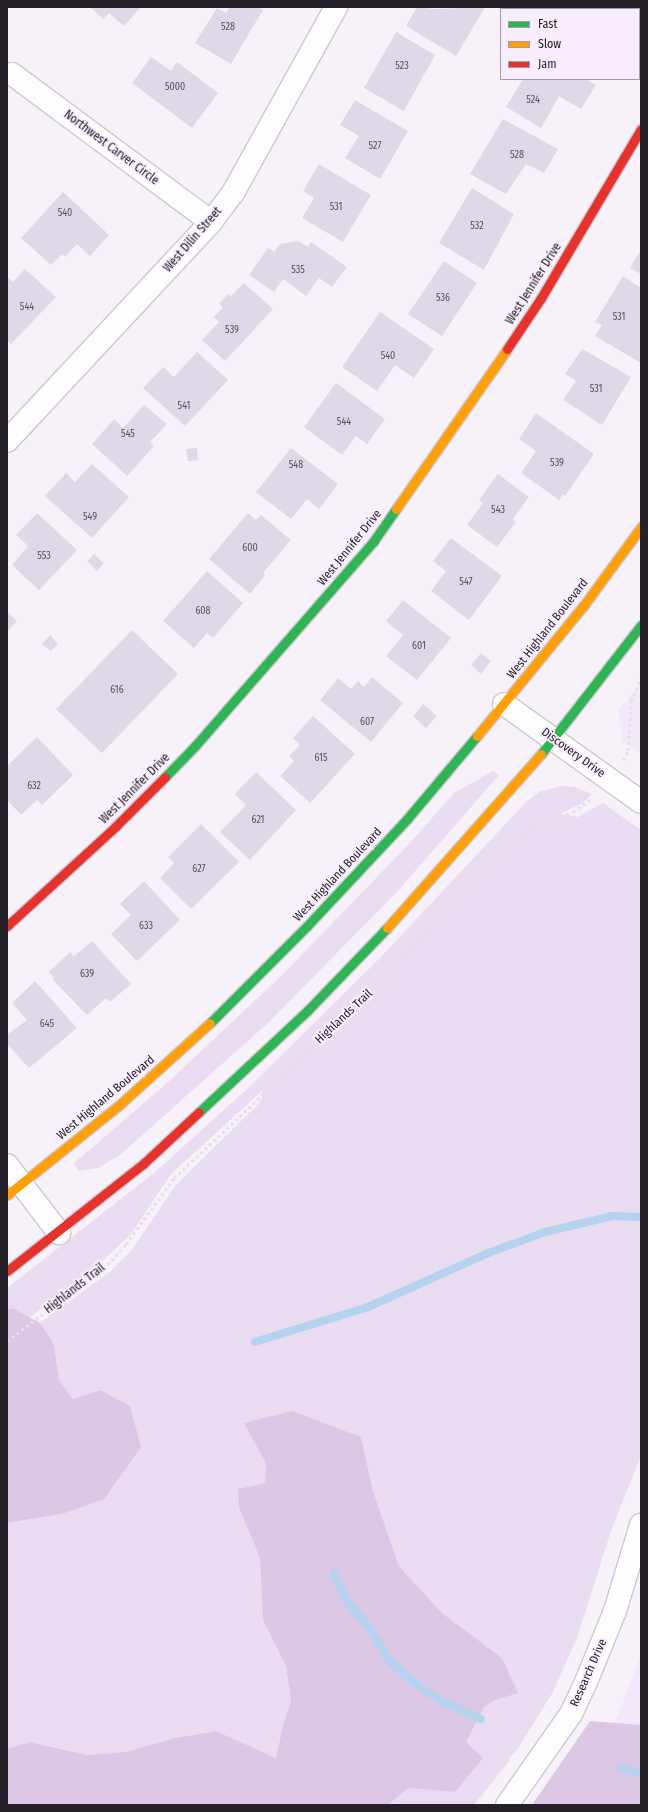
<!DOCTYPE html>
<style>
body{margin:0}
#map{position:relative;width:648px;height:1812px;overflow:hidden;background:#f7f2fa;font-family:"Fira Sans Condensed",sans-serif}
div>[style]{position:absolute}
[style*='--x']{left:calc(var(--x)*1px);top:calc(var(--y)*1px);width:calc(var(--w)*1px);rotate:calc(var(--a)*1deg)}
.built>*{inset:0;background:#f3e8fa}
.green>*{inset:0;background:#eaddf2}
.forest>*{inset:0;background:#dac8e4}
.stream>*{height:8px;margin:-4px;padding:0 4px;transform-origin:4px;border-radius:4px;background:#b5d2ee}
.building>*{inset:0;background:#dfd9e7}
.path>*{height:2.5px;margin-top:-1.25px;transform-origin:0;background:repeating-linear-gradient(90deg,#e3e1e3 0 3px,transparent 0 6px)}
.roads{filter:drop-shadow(1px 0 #ccc8cf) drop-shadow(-1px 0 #ccc8cf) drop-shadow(0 1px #ccc8cf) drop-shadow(0 -1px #ccc8cf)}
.street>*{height:22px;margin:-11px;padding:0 11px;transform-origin:11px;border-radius:11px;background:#fefdfe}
.fast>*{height:9px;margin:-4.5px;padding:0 4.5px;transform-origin:4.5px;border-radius:4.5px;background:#30b455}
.slow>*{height:9px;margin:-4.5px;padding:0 4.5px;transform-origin:4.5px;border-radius:4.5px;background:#ff9f0a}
.jam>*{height:9px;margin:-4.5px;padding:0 4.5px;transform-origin:4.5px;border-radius:4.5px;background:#e5322d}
span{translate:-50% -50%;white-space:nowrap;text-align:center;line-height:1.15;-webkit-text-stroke:4px #f8eefe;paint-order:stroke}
.number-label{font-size:10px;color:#56515a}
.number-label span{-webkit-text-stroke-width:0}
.street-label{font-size:12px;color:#252027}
.frame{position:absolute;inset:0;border:8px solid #252027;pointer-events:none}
.legend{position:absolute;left:500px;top:8px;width:140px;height:72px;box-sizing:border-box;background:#f8eefe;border:1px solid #a49ca8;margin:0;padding:5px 7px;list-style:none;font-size:12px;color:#252027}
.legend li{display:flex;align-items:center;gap:8px;height:20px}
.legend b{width:20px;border:1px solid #a49ca8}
</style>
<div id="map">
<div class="built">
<i style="clip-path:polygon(641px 683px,641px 754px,623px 741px,618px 710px)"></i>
<i style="clip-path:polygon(641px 1655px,641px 1805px,567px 1805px,619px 1712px)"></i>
</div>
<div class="green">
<i style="clip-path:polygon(493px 771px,499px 775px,396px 893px,267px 1024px,120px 1155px,98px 1168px,79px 1171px,73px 1164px,167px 1083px,279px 978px,410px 843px,454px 793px)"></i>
<i style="clip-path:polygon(560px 786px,575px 787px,592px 794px,583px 803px,560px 814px,578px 817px,603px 803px,641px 830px,641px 1456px,612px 1528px,577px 1638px,553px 1692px,517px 1750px,509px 1758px,510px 1760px,474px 1805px,388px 1805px,408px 1788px,455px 1792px,465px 1742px,484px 1707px,493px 1701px,517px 1693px,502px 1658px,442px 1613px,399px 1566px,373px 1491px,361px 1437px,266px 1463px,265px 1483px,238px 1489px,239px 1508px,260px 1558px,263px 1620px,286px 1666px,291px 1702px,283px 1725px,276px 1758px,216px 1731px,175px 1738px,125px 1752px,87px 1755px,30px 1742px,7px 1749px,7px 1523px,62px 1514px,100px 1390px,73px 1399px,59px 1380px,54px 1344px,40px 1323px,111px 1271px,132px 1250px,175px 1186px,261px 1101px,263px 1090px,171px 1174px,131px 1234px,92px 1271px,29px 1318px,12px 1308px,7px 1310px,7px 1288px,154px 1173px,247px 1089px,379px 959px,527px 801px,539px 792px)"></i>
</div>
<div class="forest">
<i style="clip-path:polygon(12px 1308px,40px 1323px,54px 1344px,59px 1380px,73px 1399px,100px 1390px,130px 1406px,141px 1447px,104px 1499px,62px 1514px,7px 1523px,7px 1310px)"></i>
<i style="clip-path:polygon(292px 1411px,361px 1437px,373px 1491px,399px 1566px,442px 1613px,502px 1658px,518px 1693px,493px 1701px,484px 1707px,466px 1742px,483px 1758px,455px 1792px,408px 1788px,388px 1805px,7px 1805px,7px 1749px,30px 1742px,87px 1755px,125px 1752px,175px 1738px,216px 1731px,276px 1758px,283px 1725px,291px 1702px,286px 1666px,263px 1620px,260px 1558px,239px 1508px,238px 1489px,265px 1483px,266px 1463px,244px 1423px)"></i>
<i style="clip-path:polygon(590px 1721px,641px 1725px,641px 1805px,532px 1805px)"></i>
</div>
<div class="stream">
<i style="--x:255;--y:1342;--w:118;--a:-17.2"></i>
<i style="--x:368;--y:1307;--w:132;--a:-24.2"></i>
<i style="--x:488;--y:1253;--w:61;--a:-20.2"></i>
<i style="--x:545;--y:1232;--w:69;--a:-13.4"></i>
<i style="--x:612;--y:1216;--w:29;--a:2"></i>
<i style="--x:334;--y:1573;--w:27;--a:66"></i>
<i style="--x:345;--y:1598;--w:38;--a:51"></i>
<i style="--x:369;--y:1628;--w:40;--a:57.1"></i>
<i style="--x:391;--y:1662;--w:30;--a:42"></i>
<i style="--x:413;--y:1682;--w:34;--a:34"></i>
<i style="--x:441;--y:1701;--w:44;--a:24.2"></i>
<i style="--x:621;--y:1767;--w:21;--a:19"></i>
</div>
<div class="building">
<i style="clip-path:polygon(90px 7px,141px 7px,124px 26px,109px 13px,103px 19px)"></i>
<i style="clip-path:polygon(230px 7px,258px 7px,263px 10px,231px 64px,195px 43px,217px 8px,226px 13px)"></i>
<i style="clip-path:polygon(417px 7px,435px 9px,485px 7px,456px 56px,406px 26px)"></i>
<i style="clip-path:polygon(557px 7px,617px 7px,620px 9px,556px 9px)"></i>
<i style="clip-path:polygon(396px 32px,435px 55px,404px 111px,364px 88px)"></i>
<i style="clip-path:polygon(151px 57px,171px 71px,177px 62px,218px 93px,192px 128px,132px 83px)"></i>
<i style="clip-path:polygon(523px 79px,586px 79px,596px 85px,581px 109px,559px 96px,541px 128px,506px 107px)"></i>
<i style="clip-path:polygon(355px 100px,408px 131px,380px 179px,345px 158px,359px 136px,340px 125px)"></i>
<i style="clip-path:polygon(503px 119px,558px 149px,544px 173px,526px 164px,506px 194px,470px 174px)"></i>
<i style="clip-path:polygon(319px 164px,371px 195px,343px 242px,302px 218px,314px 198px,303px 191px)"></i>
<i style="clip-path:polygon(472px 188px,514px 214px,484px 270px,439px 243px)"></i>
<i style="clip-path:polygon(63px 192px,109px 235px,90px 256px,77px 244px,65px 257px,62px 254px,51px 265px,21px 238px)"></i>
<i style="clip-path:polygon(298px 241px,308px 247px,311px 242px,347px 267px,332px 287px,319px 278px,306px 296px,283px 279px,274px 292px,249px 275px,268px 248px,274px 252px,280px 244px)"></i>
<i style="clip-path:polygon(641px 250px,641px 274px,630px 268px)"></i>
<i style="clip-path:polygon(444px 261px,477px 283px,442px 336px,408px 314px)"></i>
<i style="clip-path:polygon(25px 269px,56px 297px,11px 344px,7px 340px,7px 277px,13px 282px)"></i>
<i style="clip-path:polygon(623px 276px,641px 288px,641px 363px,595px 336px,602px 325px,595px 322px)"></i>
<i style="clip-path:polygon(244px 283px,273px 309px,225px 361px,202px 340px,219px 322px,214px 317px,223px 307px,219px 304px,228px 294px,231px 296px)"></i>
<i style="clip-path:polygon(380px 312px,434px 349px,414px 378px,395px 365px,377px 391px,342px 367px)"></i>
<i style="clip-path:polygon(582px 349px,631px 377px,602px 425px,563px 400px,576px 381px,565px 374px)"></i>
<i style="clip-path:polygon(197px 352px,228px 380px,185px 426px,143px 388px,163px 367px,174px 377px)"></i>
<i style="clip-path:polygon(336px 383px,385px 419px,367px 444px,356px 436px,342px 455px,304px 427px)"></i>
<i style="clip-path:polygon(144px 405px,167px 424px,150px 442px,154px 446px,127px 476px,92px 444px,114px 419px,123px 428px)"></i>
<i style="clip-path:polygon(536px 413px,594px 454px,565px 496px,563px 494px,559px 500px,521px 473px,536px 451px,519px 439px)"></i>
<i style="clip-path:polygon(197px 448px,198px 460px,188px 461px,186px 449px)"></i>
<i style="clip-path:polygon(291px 448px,338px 484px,319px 509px,307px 499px,291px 519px,256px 492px)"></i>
<i style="clip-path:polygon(92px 464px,129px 497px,92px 538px,45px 496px,66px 473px,75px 482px)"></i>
<i style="clip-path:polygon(498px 474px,529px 497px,513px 519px,516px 522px,497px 547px,467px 525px,483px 503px,479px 500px)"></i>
<i style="clip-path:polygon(37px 513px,77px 550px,39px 590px,12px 565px,28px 546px,16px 535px)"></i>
<i style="clip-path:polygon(248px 513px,256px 520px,261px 515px,291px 540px,263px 573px,265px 575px,250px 594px,209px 559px)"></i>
<i style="clip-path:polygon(451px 538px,502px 576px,469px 620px,431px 591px,446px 571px,433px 561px)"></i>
<i style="clip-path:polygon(94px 554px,104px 563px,97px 571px,87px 561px)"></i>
<i style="clip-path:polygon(207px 571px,243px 603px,213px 638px,207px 633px,194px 648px,163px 621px)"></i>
<i style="clip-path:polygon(403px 600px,451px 638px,417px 680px,386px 656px,403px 635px,386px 621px)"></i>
<i style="clip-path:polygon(7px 612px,17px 621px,7px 632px)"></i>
<i style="clip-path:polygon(132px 630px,178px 674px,102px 753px,56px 709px)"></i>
<i style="clip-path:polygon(50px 635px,58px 644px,51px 651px,42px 644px)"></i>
<i style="clip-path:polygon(481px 653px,491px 661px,481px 674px,471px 665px)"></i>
<i style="clip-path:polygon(372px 677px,403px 703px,371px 742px,320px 700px,338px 678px,351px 689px,358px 681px,364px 687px)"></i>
<i style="clip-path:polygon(423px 704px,437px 716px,426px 728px,413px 716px)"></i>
<i style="clip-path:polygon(313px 716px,355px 754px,310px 803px,280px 776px,294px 761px,289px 756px,300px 745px,293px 738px)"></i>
<i style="clip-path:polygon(37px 737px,73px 775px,42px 805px,37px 800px,21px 815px,7px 800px,7px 766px)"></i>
<i style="clip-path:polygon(256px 772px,296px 810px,250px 860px,220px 832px,246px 805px,235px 794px)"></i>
<i style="clip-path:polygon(201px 824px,239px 862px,191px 909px,160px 878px,174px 863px,168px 857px)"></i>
<i style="clip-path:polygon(144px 881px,180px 920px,137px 961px,111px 934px,131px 915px,120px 904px)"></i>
<i style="clip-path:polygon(92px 941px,131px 984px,110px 1002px,106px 998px,87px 1015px,53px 980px,54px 978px,49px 972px,70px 952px,74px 956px)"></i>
<i style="clip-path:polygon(35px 981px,77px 1028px,29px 1068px,7px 1044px,7px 1035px,27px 1020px,12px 1003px)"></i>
</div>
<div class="path">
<i style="--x:623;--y:760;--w:10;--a:-61"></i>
<i style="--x:628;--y:751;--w:50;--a:-86.6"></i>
<i style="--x:631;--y:701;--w:25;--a:-67"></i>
<i style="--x:7;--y:1341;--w:120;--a:-36.9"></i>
<i style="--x:103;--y:1269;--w:34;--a:-47"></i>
<i style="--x:126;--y:1244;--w:82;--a:-54"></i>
<i style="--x:174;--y:1178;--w:273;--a:-43.2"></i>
<i style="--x:373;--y:991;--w:193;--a:-47.3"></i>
<i style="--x:504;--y:849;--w:35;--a:-35"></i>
<i style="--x:533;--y:829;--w:43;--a:-23"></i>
<i style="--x:573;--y:812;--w:24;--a:-35"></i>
</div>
<div class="roads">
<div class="street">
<i style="--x:12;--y:74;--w:248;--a:36.6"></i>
<i style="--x:7;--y:441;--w:299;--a:-47"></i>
<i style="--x:211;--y:222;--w:36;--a:-53"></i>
<i style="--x:233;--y:193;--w:213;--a:-61"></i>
<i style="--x:504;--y:704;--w:168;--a:35.6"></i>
<i style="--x:7;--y:1165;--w:86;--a:52.6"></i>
<i style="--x:507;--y:1805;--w:111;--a:-54.9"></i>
<i style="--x:571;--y:1714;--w:35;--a:-65"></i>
<i style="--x:586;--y:1682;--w:77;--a:-67.8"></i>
<i style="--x:615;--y:1611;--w:90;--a:-73.2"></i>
</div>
<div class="fast">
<i style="--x:541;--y:754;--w:163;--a:-52.2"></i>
<i style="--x:165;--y:777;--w:43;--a:-45.9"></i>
<i style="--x:195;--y:746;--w:271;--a:-48.9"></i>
<i style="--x:373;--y:542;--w:40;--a:-55.1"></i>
<i style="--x:210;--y:1023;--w:137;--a:-45"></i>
<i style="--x:307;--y:926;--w:146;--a:-46.9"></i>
<i style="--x:407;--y:819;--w:109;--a:-49.9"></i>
<i style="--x:199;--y:1112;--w:149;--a:-43.1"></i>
<i style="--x:308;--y:1010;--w:114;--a:-46.1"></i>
</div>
<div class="slow">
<i style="--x:396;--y:509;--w:195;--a:-55.2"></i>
<i style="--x:477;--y:736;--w:169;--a:-50.8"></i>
<i style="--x:584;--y:605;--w:97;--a:-53.8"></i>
<i style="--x:387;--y:928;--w:232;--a:-48.5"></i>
<i style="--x:7;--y:1195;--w:141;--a:-38.7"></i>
<i style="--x:117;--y:1107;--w:125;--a:-42.1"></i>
</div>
<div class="jam">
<i style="--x:507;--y:349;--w:61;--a:-56.3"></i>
<i style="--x:541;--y:298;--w:196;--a:-59.4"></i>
<i style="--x:7;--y:926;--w:148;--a:-42.5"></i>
<i style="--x:116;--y:826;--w:69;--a:-45"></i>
<i style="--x:7;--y:1271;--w:173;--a:-38.2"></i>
<i style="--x:143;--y:1164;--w:76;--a:-42.9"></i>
</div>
</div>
<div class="number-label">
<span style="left:228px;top:28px">528</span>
<span style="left:402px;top:67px">523</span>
<span style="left:175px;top:88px">5000</span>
<span style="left:533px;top:101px">524</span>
<span style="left:375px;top:147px">527</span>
<span style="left:517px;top:156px">528</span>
<span style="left:336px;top:208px">531</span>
<span style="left:65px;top:214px">540</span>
<span style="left:477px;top:227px">532</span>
<span style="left:298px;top:271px">535</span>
<span style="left:443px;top:299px">536</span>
<span style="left:27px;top:308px">544</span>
<span style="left:619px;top:318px">531</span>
<span style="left:232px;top:331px">539</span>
<span style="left:388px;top:357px">540</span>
<span style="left:596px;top:390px">531</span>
<span style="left:184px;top:407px">541</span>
<span style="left:344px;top:423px">544</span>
<span style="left:128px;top:435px">545</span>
<span style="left:557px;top:464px">539</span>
<span style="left:296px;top:466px">548</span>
<span style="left:498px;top:511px">543</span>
<span style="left:90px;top:518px">549</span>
<span style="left:250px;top:549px">600</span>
<span style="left:44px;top:557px">553</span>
<span style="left:466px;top:583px">547</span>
<span style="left:203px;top:612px">608</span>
<span style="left:419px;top:647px">601</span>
<span style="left:117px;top:691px">616</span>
<span style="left:367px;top:723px">607</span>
<span style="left:321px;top:759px">615</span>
<span style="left:34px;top:787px">632</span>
<span style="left:258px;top:821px">621</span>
<span style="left:199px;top:870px">627</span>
<span style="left:146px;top:927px">633</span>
<span style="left:87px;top:975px">639</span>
<span style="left:47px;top:1025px">645</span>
</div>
<div class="street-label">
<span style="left:111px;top:148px;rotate:37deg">Northwest Carver Circle</span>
<span style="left:193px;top:240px;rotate:-49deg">West Dilin Street</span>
<span style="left:534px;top:284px;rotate:-58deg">West Jennifer Drive</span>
<span style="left:350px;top:548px;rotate:-51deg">West Jennifer Drive</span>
<span style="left:548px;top:629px;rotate:-52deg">West Highland Boulevard</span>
<span style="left:573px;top:753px;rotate:36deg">Discovery Drive</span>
<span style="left:135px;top:789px;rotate:-45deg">West Jennifer Drive</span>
<span style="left:338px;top:875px;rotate:-47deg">West Highland Boulevard</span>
<span style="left:344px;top:1017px;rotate:-43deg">Highlands Trail</span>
<span style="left:106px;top:1098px;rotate:-40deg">West Highland Boulevard</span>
<span style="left:75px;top:1289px;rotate:-38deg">Highlands Trail</span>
<span style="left:589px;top:1673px;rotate:-66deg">Research Drive</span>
</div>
<div class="frame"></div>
<ul class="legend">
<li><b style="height:5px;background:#30b455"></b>Fast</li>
<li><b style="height:5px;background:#ff9f0a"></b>Slow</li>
<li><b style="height:5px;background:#e5322d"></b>Jam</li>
</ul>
</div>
